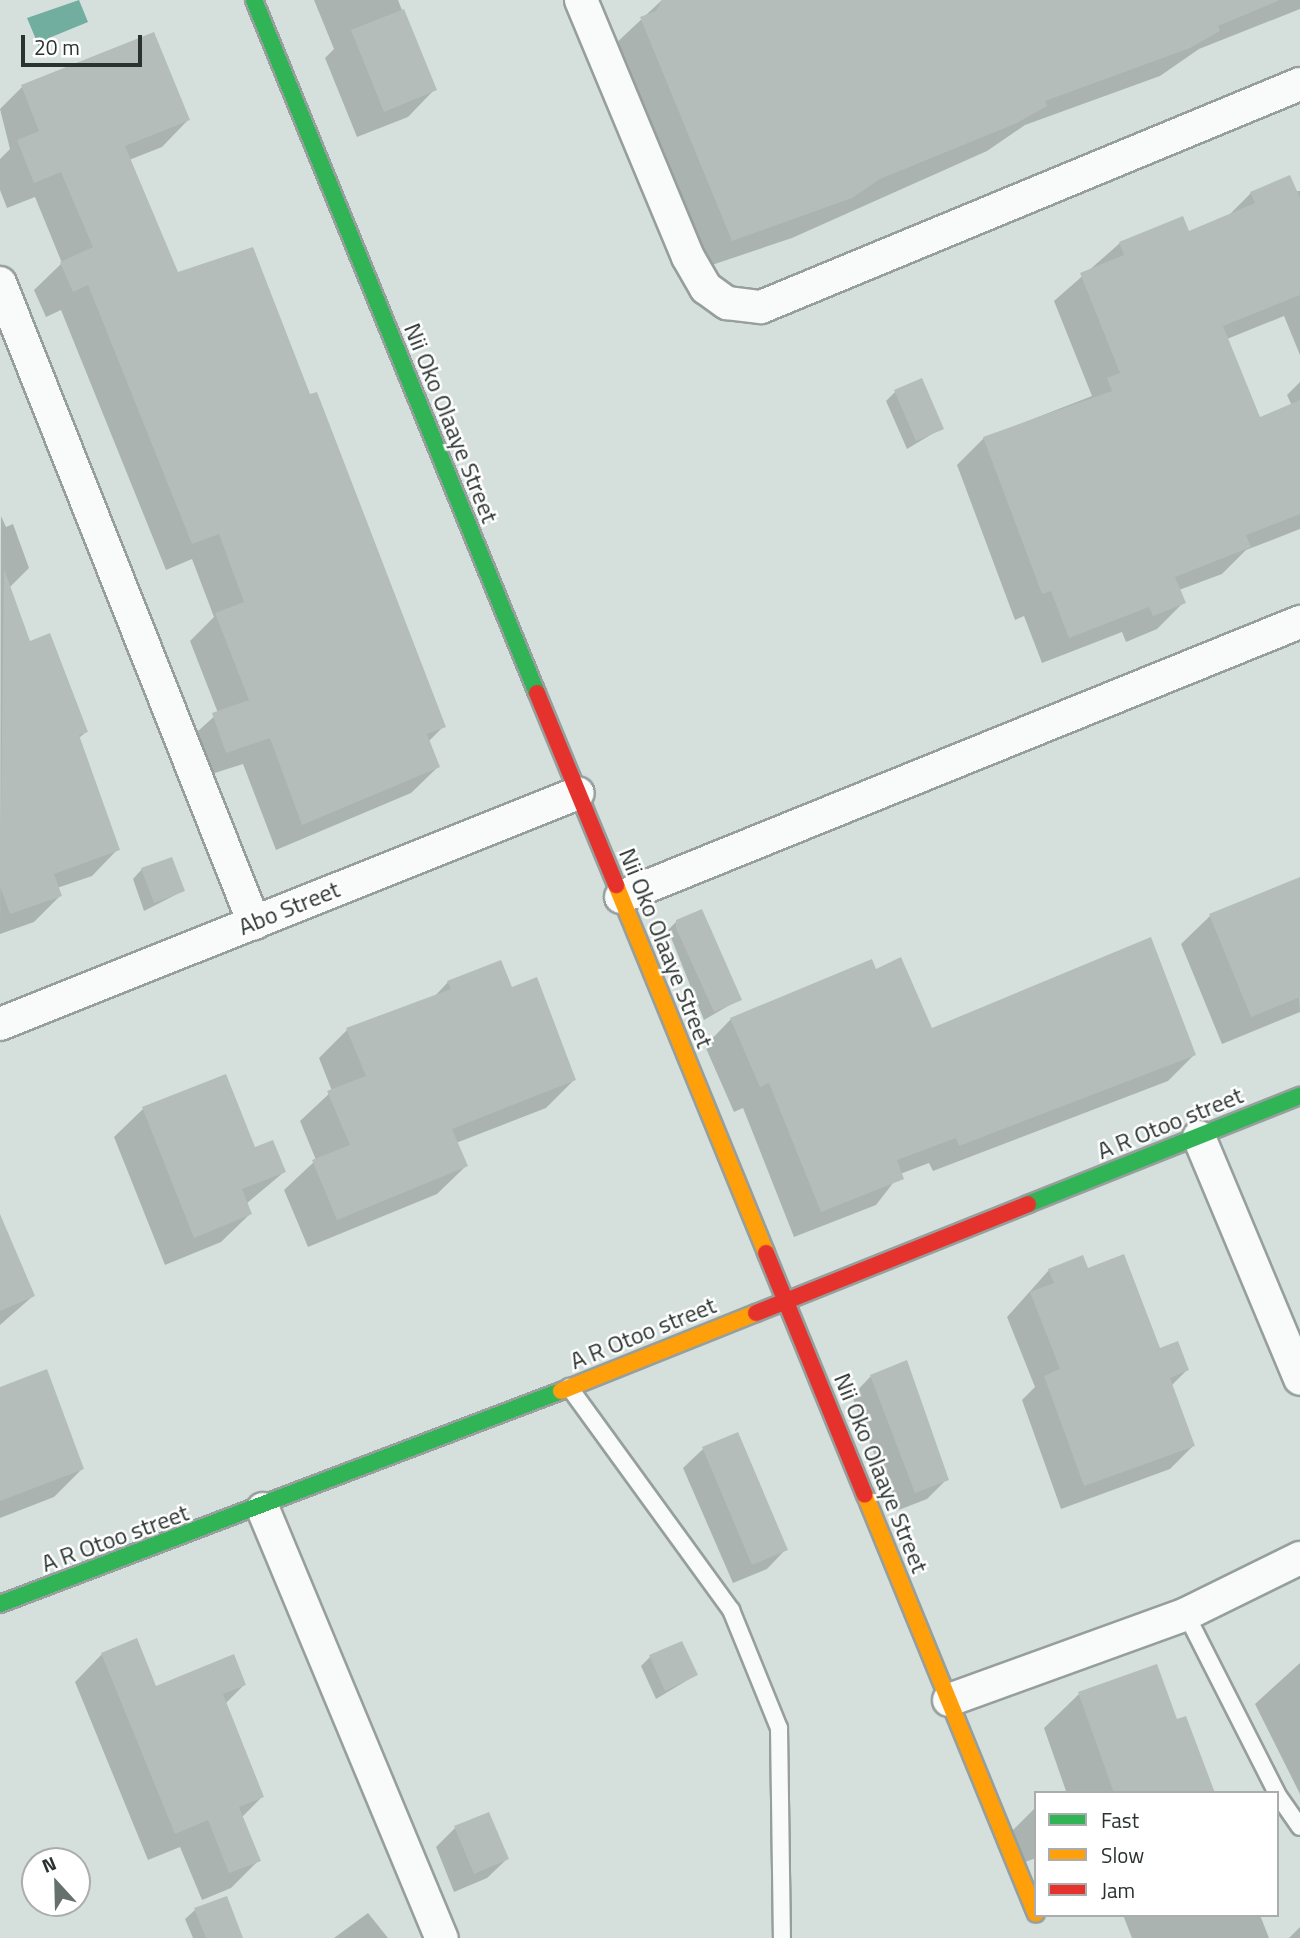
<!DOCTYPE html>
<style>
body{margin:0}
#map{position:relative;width:1300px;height:1938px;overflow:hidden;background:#d5e0dd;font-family:"Titillium Web",sans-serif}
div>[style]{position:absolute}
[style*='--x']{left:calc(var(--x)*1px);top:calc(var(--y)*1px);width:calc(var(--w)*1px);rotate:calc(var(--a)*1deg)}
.water>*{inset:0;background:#72ae9f}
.shadow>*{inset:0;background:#0003}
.building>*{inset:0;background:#b5bdba}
.roads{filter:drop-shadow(2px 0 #969f9d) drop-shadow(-2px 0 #969f9d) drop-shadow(0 2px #969f9d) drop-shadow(0 -2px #969f9d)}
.lane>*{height:16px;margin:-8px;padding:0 8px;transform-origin:8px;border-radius:8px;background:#f9fafa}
.street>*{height:32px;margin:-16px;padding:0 16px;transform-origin:16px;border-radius:16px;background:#f9fafa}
.fast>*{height:16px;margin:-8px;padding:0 8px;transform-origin:8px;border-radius:8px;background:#30b455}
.slow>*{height:16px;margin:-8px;padding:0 8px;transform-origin:8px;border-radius:8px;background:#ff9f0a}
.jam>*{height:16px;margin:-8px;padding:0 8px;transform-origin:8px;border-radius:8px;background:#e5322d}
span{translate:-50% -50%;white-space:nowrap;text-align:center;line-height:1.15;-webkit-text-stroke:5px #fff;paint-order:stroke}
.street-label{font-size:24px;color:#2a3330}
.legend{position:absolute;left:1034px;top:1791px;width:245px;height:126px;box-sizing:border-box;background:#fff;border:2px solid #aaadac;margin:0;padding:9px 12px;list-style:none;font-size:21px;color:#2a3330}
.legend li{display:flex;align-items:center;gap:14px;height:35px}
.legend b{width:35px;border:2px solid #aaadac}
.north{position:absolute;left:21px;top:1847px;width:70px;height:70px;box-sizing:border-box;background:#fff;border:2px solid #aaadac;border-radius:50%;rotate:338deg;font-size:19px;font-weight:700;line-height:28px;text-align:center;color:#2a3330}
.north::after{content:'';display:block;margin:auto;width:24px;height:32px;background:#66706d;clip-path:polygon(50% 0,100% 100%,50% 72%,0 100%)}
.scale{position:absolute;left:21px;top:35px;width:121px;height:32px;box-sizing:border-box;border:4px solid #2a3330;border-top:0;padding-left:9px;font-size:21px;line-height:24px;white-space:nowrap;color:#2a3330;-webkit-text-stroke:5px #fff;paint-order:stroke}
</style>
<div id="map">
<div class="water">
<i style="clip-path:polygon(79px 0,88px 22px,49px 38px,40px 49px,27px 18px)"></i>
</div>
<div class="shadow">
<i style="clip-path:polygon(314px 0,398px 0,434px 90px,408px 117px,357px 137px,325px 58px,334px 49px)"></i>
<i style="clip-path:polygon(662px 0,1300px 0,1300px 9px,1199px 49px,1160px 76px,1025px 125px,987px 151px,792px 238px,703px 268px,612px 47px)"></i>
<i style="clip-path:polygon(22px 87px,188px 120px,162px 147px,129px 160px,177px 274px,444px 726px,428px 742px,438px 767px,411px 793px,276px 850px,243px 764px,199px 778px,187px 741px,218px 713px,190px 641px,214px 617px,192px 559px,166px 570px,61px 310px,46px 317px,34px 290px,62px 263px,35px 197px,7px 208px,0 190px,0 159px,10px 149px,0 109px)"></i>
<i style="clip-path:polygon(1300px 191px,1300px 355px,1284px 316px,1227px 339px,1259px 420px,1292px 406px,1287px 395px,1300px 382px,1300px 529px,1246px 550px,1222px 574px,1179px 590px,1184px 602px,1157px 629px,1126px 642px,1122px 632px,1042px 663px,1024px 616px,1015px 620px,957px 465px,984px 438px,1092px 396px,1054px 301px,1120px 243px,1188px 233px,1227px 217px,1251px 193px)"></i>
<i style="clip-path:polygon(895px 392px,942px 428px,907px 449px,886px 401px)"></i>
<i style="clip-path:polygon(1px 516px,6px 527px,13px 524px,29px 568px,9px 588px,29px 643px,86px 732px,79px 738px,118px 849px,92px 876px,57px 888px,60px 896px,34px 922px,0 934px)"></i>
<i style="clip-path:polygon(142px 869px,183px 891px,144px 911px,133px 879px)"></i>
<i style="clip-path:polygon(1297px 879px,1300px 1012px,1222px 1044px,1181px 944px,1210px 916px)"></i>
<i style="clip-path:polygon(677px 921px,740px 999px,704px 1020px,668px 930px)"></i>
<i style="clip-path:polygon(448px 982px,574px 1080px,546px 1108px,456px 1143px,466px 1166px,437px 1194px,308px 1247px,284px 1190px,316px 1160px,300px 1121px,332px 1091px,319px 1058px,347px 1030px,434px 997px)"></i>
<i style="clip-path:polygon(731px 1019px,931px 1031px,1194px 1055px,1168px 1081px,933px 1171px,929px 1163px,900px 1174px,876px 1205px,794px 1237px,743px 1108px,734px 1112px,705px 1046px)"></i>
<i style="clip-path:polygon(143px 1109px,254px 1149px,284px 1172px,246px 1204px,250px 1214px,221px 1242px,165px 1265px,114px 1137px)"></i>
<i style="clip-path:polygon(0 1217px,33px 1296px,0 1325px)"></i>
<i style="clip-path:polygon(1049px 1270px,1187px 1370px,1171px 1386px,1193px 1446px,1170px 1469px,1061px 1509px,1022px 1400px,1035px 1387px,1007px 1317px)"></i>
<i style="clip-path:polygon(871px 1376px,947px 1479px,927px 1499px,896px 1511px,852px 1396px)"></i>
<i style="clip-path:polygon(0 1389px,82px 1469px,54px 1497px,0 1518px)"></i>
<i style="clip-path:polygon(703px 1449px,786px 1549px,767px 1569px,733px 1583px,683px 1468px)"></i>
<i style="clip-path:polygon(102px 1654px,155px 1688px,244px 1685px,225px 1704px,262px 1797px,241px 1818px,259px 1860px,231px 1888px,202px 1900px,180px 1847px,148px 1860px,75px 1682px)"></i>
<i style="clip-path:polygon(650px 1657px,696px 1675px,656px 1699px,641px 1666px)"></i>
<i style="clip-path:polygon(1300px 1663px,1300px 1794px,1255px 1704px)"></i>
<i style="clip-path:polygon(1079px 1694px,1176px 1722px,1213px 1793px,1062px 1793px,1066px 1791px,1044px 1728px)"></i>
<i style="clip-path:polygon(1036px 1807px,1036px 1858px,1020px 1864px,1009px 1834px)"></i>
<i style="clip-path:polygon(455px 1828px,507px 1859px,487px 1878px,454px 1892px,436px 1847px)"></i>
<i style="clip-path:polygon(195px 1910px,238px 1938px,193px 1938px,185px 1919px)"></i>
<i style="clip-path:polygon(368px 1913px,388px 1938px,334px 1938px)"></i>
<i style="clip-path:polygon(1123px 1915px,1260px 1915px,1269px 1938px,1132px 1938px)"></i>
<i style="clip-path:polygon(1300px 1927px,1300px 1938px,1289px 1938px)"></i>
</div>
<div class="building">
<i style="clip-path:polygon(662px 0,1278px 0,1278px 1px,1218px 26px,1220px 31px,1190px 48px,1045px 101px,1047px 106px,1017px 123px,880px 179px,852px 198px,732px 241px,640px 17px,656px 11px)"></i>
<i style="clip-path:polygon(404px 9px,437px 90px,384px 112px,351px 30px)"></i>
<i style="clip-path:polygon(154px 32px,190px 120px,125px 146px,178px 272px,253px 247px,310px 394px,317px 392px,446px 727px,427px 734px,440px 767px,302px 825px,270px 738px,226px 753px,212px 713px,249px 700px,215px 613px,244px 602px,219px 534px,192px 544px,88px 285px,73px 292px,60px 262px,93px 247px,61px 172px,34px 183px,17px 140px,39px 131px,21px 85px)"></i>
<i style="clip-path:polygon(1290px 175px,1300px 198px,1300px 295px,1223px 326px,1260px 417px,1300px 400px,1300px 514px,1246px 535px,1251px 547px,1175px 577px,1186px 603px,1153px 616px,1149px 607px,1069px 638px,1051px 591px,1042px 594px,983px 437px,1112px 391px,1107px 378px,1120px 373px,1080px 273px,1124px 255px,1119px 242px,1183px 216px,1189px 231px,1255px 203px,1250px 192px)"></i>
<i style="clip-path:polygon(922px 378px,944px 429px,916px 441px,894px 390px)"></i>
<i style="clip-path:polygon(4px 569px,30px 641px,50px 633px,88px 732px,79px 735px,120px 850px,54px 874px,62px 896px,10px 914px,0 886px)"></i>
<i style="clip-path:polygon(172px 857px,185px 891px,154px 903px,141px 868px)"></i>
<i style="clip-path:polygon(1300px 877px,1300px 997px,1251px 1017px,1209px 914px)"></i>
<i style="clip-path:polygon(702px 909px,742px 1000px,714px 1012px,676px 928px,676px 920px)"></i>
<i style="clip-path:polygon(1151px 937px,1196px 1055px,959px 1146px,956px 1138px,897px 1160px,904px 1179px,821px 1212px,769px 1083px,760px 1087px,730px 1018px,872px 959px,876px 969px,901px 957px,932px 1028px)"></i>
<i style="clip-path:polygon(501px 960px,512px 987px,537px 977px,576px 1080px,452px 1129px,468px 1166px,337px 1220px,312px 1160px,350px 1145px,327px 1091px,366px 1076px,346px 1028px,451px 989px,447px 981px)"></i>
<i style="clip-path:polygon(226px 1074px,255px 1147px,273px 1140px,286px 1172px,242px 1189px,252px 1214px,194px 1238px,142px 1107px)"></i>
<i style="clip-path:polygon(0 1214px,35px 1296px,0 1311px)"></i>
<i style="clip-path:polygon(1124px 1254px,1160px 1348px,1178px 1341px,1189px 1370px,1170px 1378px,1195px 1446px,1084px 1486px,1044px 1376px,1060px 1369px,1030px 1292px,1054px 1283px,1048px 1269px,1083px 1255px,1088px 1268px)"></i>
<i style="clip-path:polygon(907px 1360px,949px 1480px,915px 1493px,870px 1375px)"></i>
<i style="clip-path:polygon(47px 1369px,84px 1469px,0 1501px,0 1387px)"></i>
<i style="clip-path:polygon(738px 1432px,788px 1550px,752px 1565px,702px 1447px)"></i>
<i style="clip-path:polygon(137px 1638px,156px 1686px,234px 1654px,246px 1685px,223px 1694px,264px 1797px,239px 1807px,261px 1861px,229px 1873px,208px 1820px,175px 1834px,101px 1653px)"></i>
<i style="clip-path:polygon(682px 1641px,698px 1675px,665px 1691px,649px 1655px)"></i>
<i style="clip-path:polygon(1157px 1664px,1177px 1719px,1186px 1716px,1215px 1793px,1114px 1793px,1078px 1692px)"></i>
<i style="clip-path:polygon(489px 1812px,509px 1859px,474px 1874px,454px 1826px)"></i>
<i style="clip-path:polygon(227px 1896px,243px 1938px,206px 1938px,194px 1908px)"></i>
</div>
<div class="roads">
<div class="lane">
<i style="--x:569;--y:1387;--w:276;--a:54"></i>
<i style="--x:731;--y:1610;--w:127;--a:67.9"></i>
<i style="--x:779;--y:1728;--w:210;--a:89.2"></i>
<i style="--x:1186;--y:1614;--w:201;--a:63.1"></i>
<i style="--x:1277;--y:1794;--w:40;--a:55.1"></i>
</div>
<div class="street">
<i style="--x:581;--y:0;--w:278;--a:67.4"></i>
<i style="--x:688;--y:257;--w:36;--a:60"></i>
<i style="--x:706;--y:288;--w:26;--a:36"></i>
<i style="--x:727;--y:303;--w:34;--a:7"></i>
<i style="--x:761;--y:307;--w:583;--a:-22.48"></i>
<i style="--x:0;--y:283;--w:689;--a:68.35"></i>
<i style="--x:621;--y:897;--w:733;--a:-22.05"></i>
<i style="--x:0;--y:1024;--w:622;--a:-21.78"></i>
<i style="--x:1199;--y:1137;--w:262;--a:67.3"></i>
<i style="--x:263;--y:1509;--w:465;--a:67.4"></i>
<i style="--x:949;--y:1700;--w:252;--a:-19.9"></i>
<i style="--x:1186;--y:1614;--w:127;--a:-26.2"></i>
</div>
<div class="fast">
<i style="--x:254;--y:0;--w:749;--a:67.79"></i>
<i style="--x:1028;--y:1204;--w:293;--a:-21.7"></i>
<i style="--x:0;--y:1604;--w:600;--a:-20.79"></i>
</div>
<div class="slow">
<i style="--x:616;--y:885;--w:397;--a:67.8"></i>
<i style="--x:561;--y:1391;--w:210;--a:-21.8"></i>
<i style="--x:865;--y:1495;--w:452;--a:67.8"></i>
</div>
<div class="jam">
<i style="--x:537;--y:693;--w:208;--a:67.6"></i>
<i style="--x:766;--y:1253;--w:261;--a:67.8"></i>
<i style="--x:756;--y:1313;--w:293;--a:-21.8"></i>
</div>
</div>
<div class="street-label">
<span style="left:451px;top:423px;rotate:68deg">Nii Oko Olaaye Street</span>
<span style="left:289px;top:908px;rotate:-22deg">Abo Street</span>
<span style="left:666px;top:948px;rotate:68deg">Nii Oko Olaaye Street</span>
<span style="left:1170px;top:1123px;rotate:-22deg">A R Otoo street</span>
<span style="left:643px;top:1333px;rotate:-22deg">A R Otoo street</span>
<span style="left:881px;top:1473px;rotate:68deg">Nii Oko Olaaye Street</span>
<span style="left:115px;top:1538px;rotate:-20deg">A R Otoo street</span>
</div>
<ul class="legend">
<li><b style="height:9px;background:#30b455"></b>Fast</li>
<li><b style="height:9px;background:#ff9f0a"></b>Slow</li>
<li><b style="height:9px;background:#e5322d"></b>Jam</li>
</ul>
<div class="north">N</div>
<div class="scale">20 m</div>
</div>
